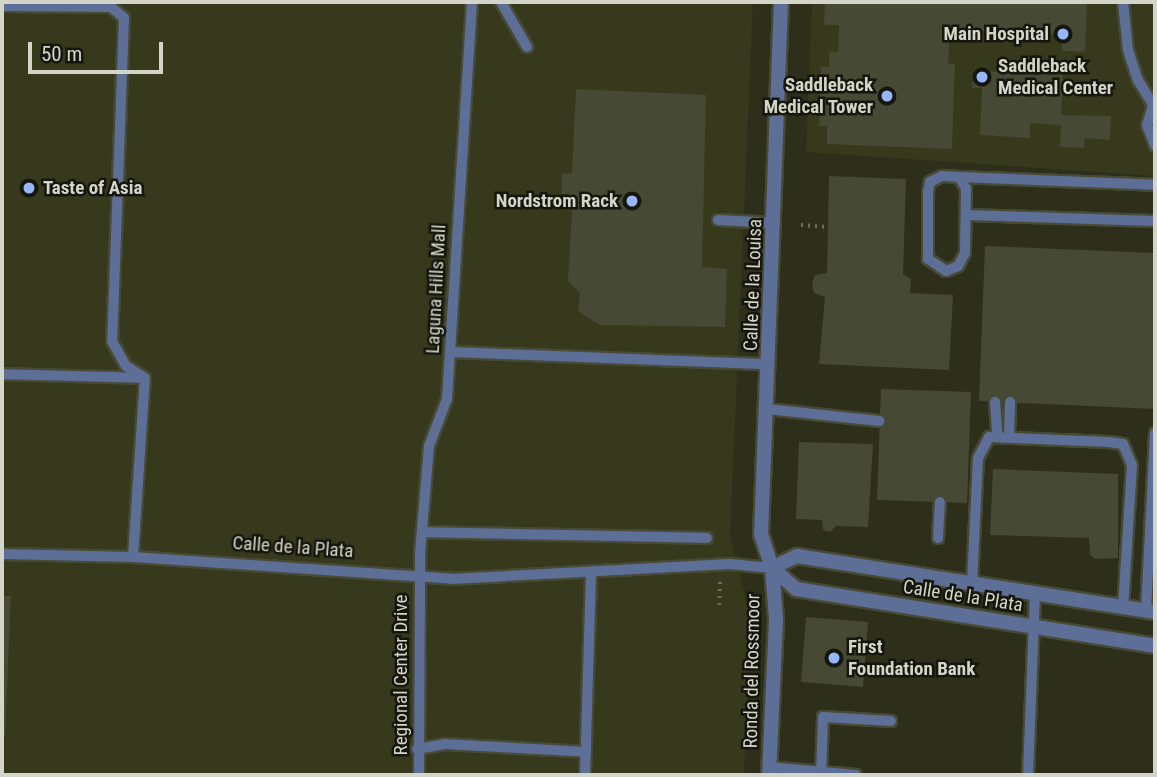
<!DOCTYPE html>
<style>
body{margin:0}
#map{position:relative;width:1157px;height:777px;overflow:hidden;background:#2d2f1a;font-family:"Roboto Condensed",sans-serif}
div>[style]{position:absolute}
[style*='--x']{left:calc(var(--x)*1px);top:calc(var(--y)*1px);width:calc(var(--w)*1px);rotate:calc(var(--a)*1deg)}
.built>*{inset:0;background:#37391d}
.building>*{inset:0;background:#464933}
.path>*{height:3.5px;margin-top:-1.75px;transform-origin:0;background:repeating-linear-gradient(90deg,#6c6e5c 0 2px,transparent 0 7px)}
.roads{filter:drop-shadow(2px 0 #484a36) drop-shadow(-2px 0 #484a36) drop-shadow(0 2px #484a36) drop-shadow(0 -2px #484a36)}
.service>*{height:10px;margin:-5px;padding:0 5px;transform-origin:5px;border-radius:5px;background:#5d6f97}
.minor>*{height:14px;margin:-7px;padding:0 7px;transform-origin:7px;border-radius:7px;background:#5d6f97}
.tertiary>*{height:14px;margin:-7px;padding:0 7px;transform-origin:7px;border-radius:7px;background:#5d6f97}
.dots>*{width:19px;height:19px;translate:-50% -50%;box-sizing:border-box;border:4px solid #15160d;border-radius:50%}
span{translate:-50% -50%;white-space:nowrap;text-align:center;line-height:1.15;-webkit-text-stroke:5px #15160d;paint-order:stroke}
.poi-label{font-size:19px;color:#d3d5c8;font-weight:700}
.right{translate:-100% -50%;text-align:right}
.left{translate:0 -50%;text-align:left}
.street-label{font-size:19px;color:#d3d5c8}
.frame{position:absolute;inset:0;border:4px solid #d3d5c8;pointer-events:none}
.scale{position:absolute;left:28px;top:42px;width:135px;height:32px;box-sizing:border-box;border:4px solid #d3d5c8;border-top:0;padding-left:9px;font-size:21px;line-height:24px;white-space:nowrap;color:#d3d5c8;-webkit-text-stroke:5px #15160d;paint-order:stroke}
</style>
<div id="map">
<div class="built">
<i style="clip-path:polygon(2px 2px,753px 2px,730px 535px,750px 617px,744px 775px,2px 775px)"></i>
<i style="clip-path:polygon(812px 2px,1155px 2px,1155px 176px,806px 152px)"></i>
</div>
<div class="building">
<i style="clip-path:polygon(825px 2px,1087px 2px,1085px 52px,1062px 51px,1062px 35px,1018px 32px,1018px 42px,995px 42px,993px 31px,950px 31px,948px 64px,955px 64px,952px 149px,827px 144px,827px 126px,819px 126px,821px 67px,829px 67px,829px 51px,838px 52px,839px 25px,824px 25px)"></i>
<i style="clip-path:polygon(983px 71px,1063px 75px,1061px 115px,1111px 116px,1110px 140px,1085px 138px,1084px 148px,1060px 147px,1061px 125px,1030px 123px,1030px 138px,980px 135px,982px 88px,972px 88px,973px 74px)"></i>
<i style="clip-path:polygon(576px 89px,706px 95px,702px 267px,727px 269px,725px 327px,599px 325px,578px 311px,580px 293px,568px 281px,572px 210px,561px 210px,562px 174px,572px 173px)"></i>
<i style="clip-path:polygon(829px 176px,906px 179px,903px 274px,911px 279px,910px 293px,953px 295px,949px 370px,819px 364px,825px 297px,814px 293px,812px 283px,815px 275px,827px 273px)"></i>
<i style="clip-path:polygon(985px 246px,1155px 253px,1155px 409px,979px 401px)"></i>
<i style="clip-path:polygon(881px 389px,971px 392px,967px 503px,877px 500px)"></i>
<i style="clip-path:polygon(799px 442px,873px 444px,868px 527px,836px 526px,830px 532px,823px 530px,822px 520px,796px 519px)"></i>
<i style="clip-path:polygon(993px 469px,1118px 474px,1118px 558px,1095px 559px,1090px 555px,1089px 538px,990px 535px)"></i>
<i style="clip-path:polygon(2px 596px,11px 596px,5px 736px,2px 736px)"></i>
<i style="clip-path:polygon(806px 617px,868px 622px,863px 687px,801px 682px)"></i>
</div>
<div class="path">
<i style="--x:801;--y:225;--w:27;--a:4"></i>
<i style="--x:719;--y:605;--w:25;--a:-88"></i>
</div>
<div class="roads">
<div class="service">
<i style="--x:501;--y:2;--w:52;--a:60"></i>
<i style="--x:1123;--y:2;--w:48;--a:84.1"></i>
<i style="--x:1128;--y:50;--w:32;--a:72"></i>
<i style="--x:1138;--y:80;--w:27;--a:59"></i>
<i style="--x:2;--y:6;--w:109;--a:0.5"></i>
<i style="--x:111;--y:7;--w:17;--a:40"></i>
<i style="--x:124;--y:18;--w:323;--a:92.1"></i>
<i style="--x:112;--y:341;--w:29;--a:61"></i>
<i style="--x:126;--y:366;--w:22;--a:32"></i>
<i style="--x:1155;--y:99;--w:27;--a:107"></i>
<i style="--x:1147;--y:125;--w:22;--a:69"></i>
<i style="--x:942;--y:176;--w:17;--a:3"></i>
<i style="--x:959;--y:177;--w:13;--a:58"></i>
<i style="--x:966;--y:188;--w:65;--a:90.9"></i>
<i style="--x:965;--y:253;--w:15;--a:118"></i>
<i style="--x:958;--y:266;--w:13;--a:157"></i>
<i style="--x:946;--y:271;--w:22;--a:-146"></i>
<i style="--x:928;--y:259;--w:67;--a:-90"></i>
<i style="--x:928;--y:192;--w:10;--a:-79"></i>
<i style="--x:930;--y:182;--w:13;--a:-27"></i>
<i style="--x:959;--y:177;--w:196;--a:2.3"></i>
<i style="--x:967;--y:215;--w:188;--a:1.8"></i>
<i style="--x:718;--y:220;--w:57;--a:3"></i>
<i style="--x:450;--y:352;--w:319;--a:2.2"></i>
<i style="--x:2;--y:374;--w:140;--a:1.6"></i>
<i style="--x:995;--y:402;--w:32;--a:86"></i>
<i style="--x:767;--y:409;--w:113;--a:6.1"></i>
<i style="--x:1009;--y:435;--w:33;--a:-88"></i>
<i style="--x:423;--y:532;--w:284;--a:1.2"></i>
<i style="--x:938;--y:538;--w:36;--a:-87"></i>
<i style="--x:2;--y:554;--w:131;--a:1.3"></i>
<i style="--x:133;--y:557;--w:320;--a:3.9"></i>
<i style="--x:452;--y:579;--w:278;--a:-3.1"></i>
<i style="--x:730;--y:564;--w:42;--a:5.4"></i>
<i style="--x:133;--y:557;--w:179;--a:-86.2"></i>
<i style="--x:972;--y:584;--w:126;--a:-87.3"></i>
<i style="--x:978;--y:458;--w:24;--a:-62"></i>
<i style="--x:989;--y:437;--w:120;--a:2.4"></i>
<i style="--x:1109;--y:442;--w:14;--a:8"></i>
<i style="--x:1123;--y:444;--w:23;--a:67"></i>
<i style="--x:1132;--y:465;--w:143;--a:93.6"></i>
<i style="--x:1146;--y:611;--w:178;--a:-87.1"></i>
<i style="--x:417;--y:749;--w:28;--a:-10"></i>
<i style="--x:445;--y:744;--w:141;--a:3.2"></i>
<i style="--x:769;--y:767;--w:87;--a:5.3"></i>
<i style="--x:419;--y:775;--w:222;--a:-89.7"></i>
<i style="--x:420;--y:553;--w:107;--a:-85.2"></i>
<i style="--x:429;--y:446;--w:50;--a:-69"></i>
<i style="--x:447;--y:399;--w:398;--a:-86.4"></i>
<i style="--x:585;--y:775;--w:203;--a:-88.3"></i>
<i style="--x:821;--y:775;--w:58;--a:-88"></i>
<i style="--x:823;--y:717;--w:68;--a:3.4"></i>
<i style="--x:1028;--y:775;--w:183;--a:-87.8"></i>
</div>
<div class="minor">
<i style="--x:769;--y:775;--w:156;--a:-87.4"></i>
<i style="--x:776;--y:619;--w:51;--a:-94.5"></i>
</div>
<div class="tertiary">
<i style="--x:781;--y:2;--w:532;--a:92.15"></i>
<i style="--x:761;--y:534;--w:36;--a:72"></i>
<i style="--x:772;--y:568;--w:32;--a:41"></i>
<i style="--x:796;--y:589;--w:363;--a:9"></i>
<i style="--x:772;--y:568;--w:28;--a:-26"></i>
<i style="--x:797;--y:556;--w:362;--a:8.9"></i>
</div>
</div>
<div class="dots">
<i style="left:1063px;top:34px;background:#96b6fd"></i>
<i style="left:982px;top:77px;background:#96b6fd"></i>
<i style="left:887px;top:96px;background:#96b6fd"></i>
<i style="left:29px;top:188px;background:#96b6fd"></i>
<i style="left:632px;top:201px;background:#96b6fd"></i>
<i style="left:834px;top:658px;background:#96b6fd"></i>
</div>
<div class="poi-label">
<span class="right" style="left:1049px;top:34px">Main Hospital</span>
<span class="left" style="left:998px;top:77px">Saddleback<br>Medical Center</span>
<span class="right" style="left:873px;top:96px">Saddleback<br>Medical Tower</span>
<span class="left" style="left:43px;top:188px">Taste of Asia</span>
<span class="right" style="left:618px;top:201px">Nordstrom Rack</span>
<span class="left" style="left:848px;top:658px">First<br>Foundation Bank</span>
</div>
<div class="street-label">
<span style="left:753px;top:285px;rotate:-88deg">Calle de la Louisa</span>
<span style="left:436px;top:289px;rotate:-87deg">Laguna Hills Mall</span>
<span style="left:293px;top:547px;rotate:4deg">Calle de la Plata</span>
<span style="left:963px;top:596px;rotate:9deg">Calle de la Plata</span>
<span style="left:752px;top:671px;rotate:-89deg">Ronda del Rossmoor</span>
<span style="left:401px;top:675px;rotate:-90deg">Regional Center Drive</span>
</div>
<div class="frame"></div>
<div class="scale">50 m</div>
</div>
